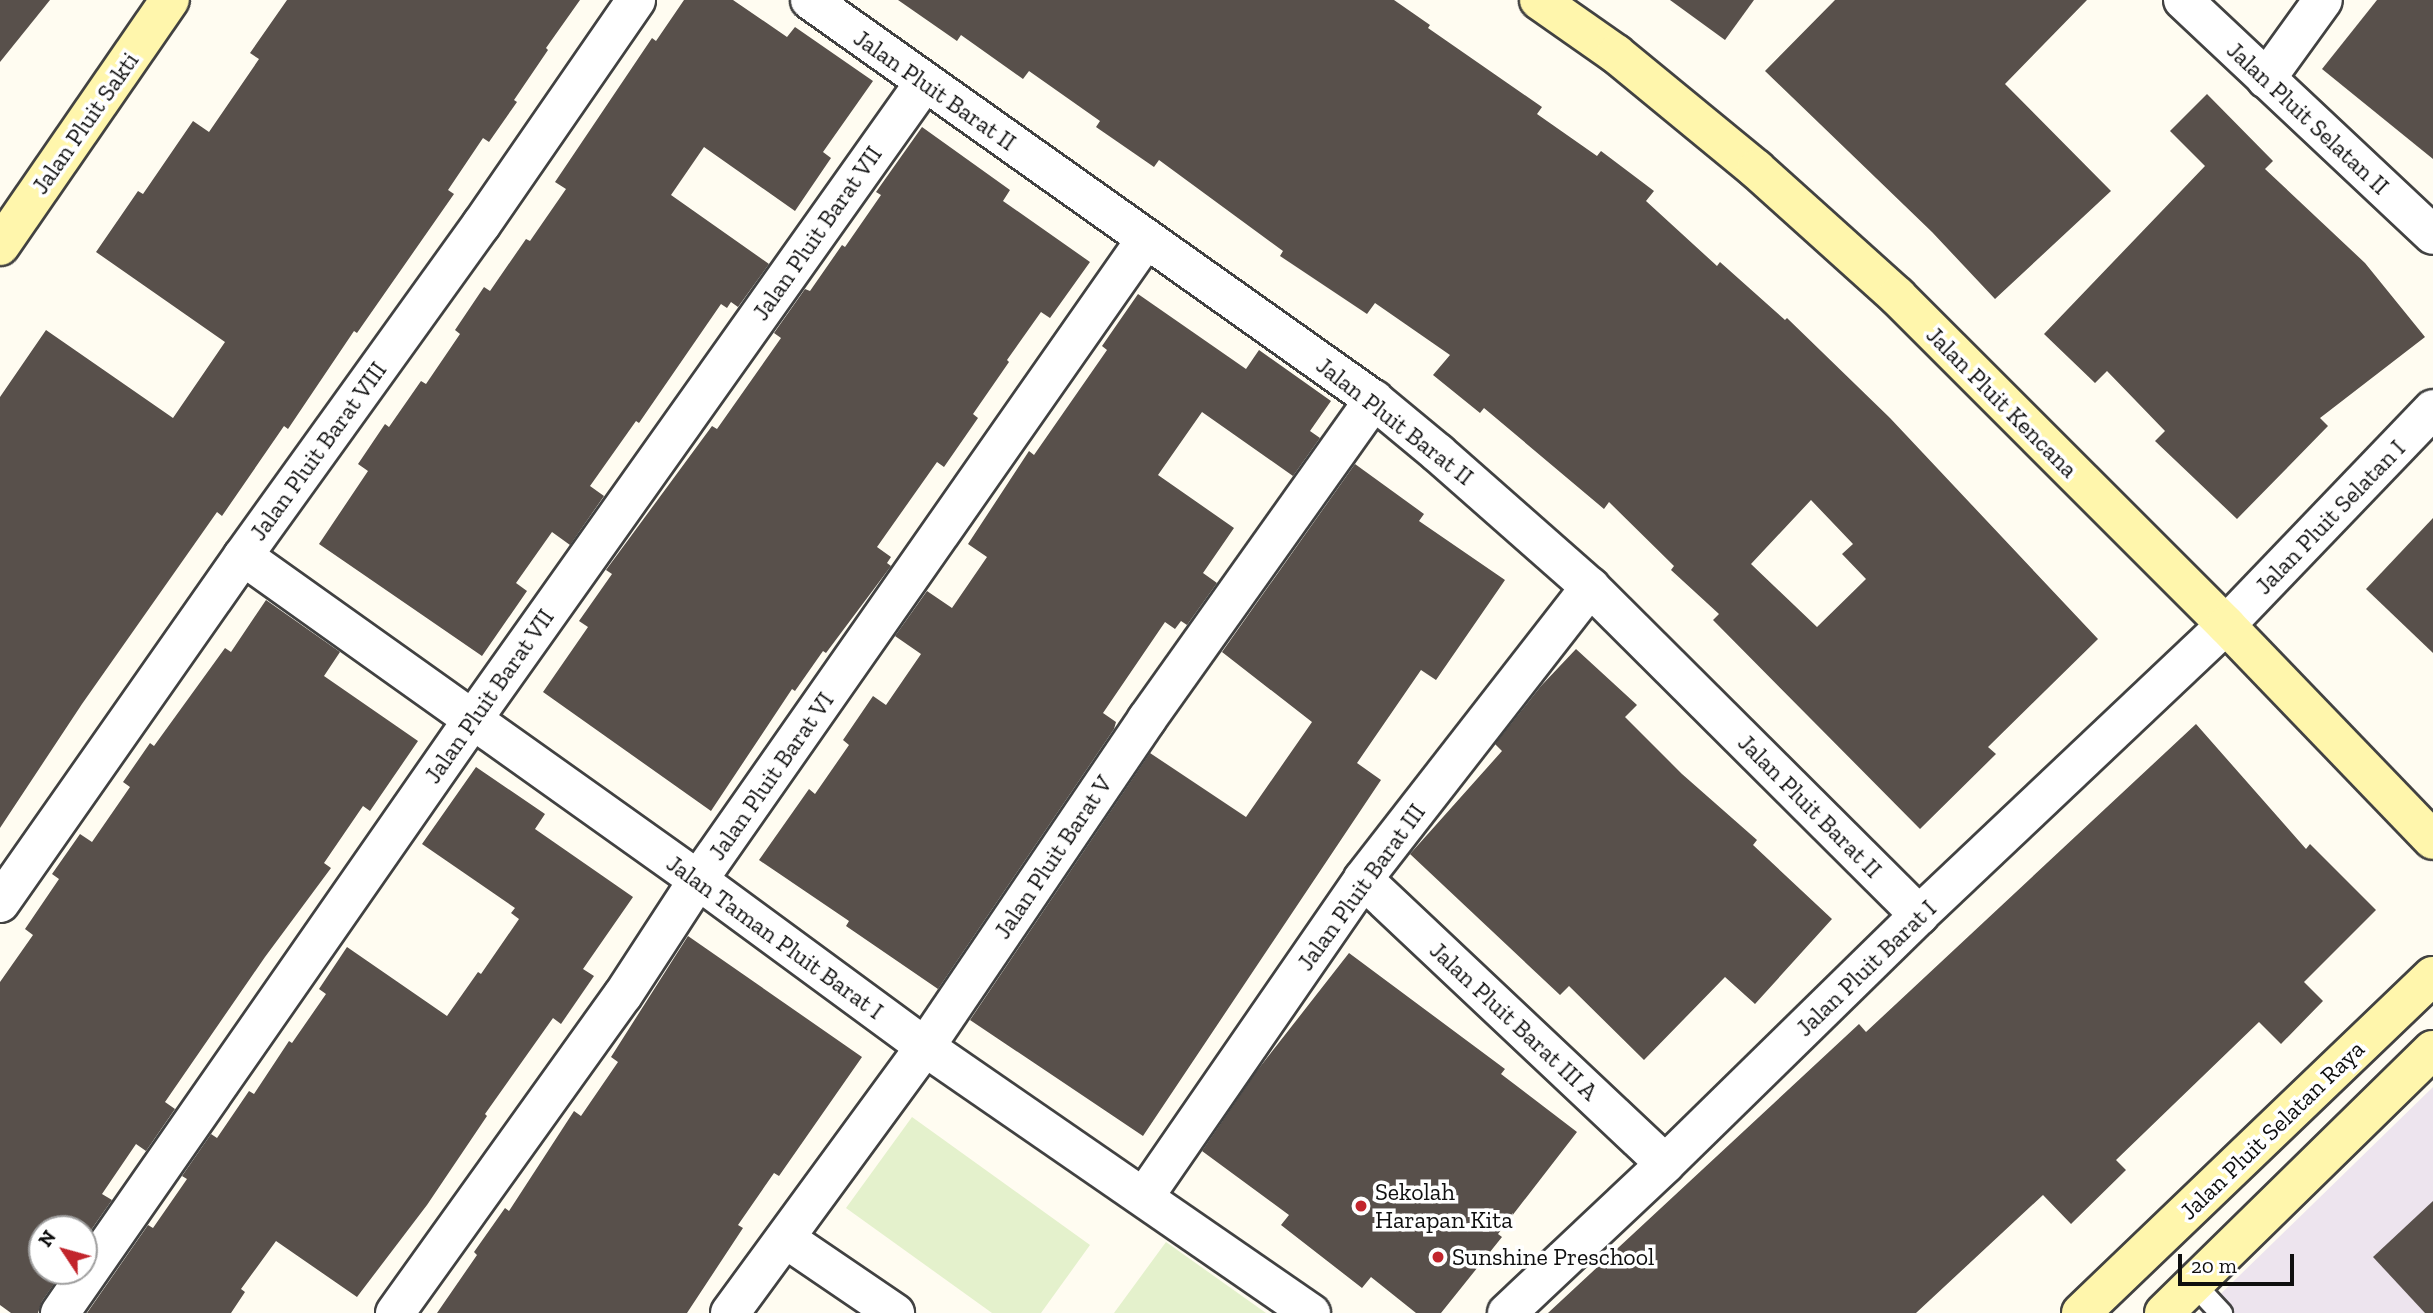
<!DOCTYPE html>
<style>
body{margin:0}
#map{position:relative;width:2433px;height:1313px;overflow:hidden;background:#fffcf1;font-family:"Zilla Slab",serif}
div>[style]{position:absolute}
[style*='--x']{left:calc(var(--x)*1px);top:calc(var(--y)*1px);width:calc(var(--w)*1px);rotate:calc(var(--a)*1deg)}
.industrial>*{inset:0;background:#ede4ee}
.pitch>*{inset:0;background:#e4f1cc}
.building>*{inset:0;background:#58504b}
.roads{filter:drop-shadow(2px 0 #424242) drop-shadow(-2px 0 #424242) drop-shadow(0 2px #424242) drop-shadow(0 -2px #424242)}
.lane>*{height:21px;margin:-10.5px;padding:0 10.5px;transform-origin:10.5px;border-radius:10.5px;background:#fff}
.street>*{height:38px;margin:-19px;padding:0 19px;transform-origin:19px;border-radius:19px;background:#fff}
.secondary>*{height:38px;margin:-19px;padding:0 19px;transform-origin:19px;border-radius:19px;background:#fff6ac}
.dots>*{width:19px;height:19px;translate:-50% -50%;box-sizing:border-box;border:4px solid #fff;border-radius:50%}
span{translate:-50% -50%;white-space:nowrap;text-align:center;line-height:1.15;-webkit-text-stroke:7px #fff;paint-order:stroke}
.street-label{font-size:24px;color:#0f0f0f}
.poi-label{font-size:24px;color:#0f0f0f}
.left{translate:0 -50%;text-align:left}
.north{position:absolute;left:28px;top:1215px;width:70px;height:70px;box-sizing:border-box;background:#fff;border:2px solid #9f9f9f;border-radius:50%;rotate:306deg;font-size:19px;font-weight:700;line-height:28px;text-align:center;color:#0f0f0f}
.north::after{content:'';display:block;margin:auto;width:24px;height:32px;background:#c2252c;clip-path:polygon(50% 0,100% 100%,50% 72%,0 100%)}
.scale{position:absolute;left:2178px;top:1254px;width:116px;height:32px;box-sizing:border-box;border:4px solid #0f0f0f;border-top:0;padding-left:9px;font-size:21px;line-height:24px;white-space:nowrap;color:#0f0f0f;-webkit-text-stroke:5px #fff;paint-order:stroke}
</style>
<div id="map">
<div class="industrial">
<i style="clip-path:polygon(2433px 1087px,2433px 1313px,2201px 1313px)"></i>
</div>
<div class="pitch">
<i style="clip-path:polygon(912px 1117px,1090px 1245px,1041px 1313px,992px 1313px,846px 1208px)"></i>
<i style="clip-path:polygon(1166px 1242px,1266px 1313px,1114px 1313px)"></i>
</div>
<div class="building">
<i style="clip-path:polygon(0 0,50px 0,0 62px)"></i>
<i style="clip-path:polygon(287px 0,580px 0,546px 48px,548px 50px,514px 100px,517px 102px,489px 142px,483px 138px,448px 190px,454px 194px,357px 333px,354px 331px,288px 429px,284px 426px,222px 516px,217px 512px,82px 704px,0 828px,0 397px,46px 330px,173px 418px,225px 342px,96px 252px,138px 191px,143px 194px,193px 121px,209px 132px,259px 59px,250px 53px)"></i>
<i style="clip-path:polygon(684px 0,733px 0,787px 37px,795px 27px,873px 81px,823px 152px,831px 158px,795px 211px,704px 147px,671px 195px,769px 264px,738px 307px,731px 302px,727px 308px,721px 304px,639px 423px,636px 421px,590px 486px,604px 496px,570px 545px,552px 532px,516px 583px,527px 591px,482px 656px,319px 544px,368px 471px,358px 464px,385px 424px,389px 427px,421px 381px,426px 384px,460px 334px,455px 330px,484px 287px,490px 291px,526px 239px,530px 241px,566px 189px,555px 182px,652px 38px,656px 41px)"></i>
<i style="clip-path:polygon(evenodd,898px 0,1394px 0,1430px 25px,1428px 28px,1542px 107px,1537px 114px,1597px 156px,1601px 151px,1654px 191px,1646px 201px,1717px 266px,1720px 262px,1785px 320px,1787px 318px,1890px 418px,2098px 639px,1988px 747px,1996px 754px,1920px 829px,1713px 620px,1719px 614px,1671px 570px,1674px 566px,1609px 502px,1604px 509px,1484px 408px,1480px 413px,1433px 375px,1450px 355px,1375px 303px,1367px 314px,1280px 256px,1283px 251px,1159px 160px,1154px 167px,1096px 127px,1100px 121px,1029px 71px,1023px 79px,961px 35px,957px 41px,898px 0,1811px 500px,1853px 544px,1842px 554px,1866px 579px,1817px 627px,1751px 564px,1811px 500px)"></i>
<i style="clip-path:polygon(1670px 0,1754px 0,1725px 40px)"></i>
<i style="clip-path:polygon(1835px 0,2087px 0,2005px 84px,2111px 191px,1995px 299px,1932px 232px,1765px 71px)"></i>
<i style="clip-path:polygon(2377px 0,2433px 0,2433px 159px,2322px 69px)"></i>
<i style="clip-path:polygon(2207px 94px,2273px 161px,2265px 169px,2365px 263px,2425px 337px,2320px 418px,2328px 426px,2237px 519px,2155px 441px,2165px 431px,2107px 371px,2095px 383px,2044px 334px,2205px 166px,2170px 131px)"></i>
<i style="clip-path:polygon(922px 127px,1010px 190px,1003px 201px,1090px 262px,1050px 318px,1041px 312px,1007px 360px,1009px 362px,973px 414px,978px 418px,944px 467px,937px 462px,877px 547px,891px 557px,887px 563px,891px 566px,826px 653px,823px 651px,795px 691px,792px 689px,711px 811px,543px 692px,588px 627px,579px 621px,612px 574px,606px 570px,712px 426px,717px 429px,781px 338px,774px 333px,805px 289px,810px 291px,842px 245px,845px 247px,881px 195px,876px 192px)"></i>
<i style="clip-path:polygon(1138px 294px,1246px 369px,1259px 350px,1331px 401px,1310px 431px,1320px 438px,1293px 476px,1202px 412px,1158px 475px,1234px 528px,1203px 573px,1217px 583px,1187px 625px,1181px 621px,1175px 629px,1165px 622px,1103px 713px,1116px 722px,1114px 729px,938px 989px,846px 926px,849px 921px,759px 860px,809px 789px,815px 794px,849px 745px,843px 740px,873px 696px,886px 705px,921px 654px,895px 636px,927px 591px,952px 608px,987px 557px,968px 544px,1029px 451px,1034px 455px,1107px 350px,1102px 346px)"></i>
<i style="clip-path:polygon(1355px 464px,1424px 514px,1419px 521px,1505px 580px,1436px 680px,1421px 670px,1357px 763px,1381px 780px,1143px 1136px,970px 1020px,1150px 753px,1246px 817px,1312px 722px,1222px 652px)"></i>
<i style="clip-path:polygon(2433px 518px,2433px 653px,2366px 589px)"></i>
<i style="clip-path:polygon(266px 600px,340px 652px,324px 676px,418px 741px,370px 811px,363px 806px,324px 863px,331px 868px,265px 957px,165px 1102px,175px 1109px,146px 1151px,136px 1144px,102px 1194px,112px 1200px,84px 1240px,84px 1229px,42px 1229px,42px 1271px,63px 1271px,42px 1301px,38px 1313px,11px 1313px,0 1305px,0 982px,33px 935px,25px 929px,59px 879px,52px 874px,80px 834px,92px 842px,130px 787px,123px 782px,150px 743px,154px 746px,225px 648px,231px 652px)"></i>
<i style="clip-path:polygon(1576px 649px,1637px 705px,1625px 717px,1682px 774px,1757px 840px,1753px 845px,1832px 919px,1755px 1004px,1725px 977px,1644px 1060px,1569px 986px,1560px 995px,1410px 854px,1502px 751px,1495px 744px,1541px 686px)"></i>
<i style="clip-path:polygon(2196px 724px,2306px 849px,2310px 844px,2376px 910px,2304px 982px,2323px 1001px,2281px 1044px,2259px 1022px,2116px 1160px,2126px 1170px,2071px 1224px,2043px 1195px,1916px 1313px,1548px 1313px,1859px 1024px,1866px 1032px)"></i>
<i style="clip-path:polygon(476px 767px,545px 814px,535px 829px,633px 897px,583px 969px,594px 976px,561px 1024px,553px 1018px,485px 1114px,487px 1116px,427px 1205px,357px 1297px,276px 1241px,241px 1289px,245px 1292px,231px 1313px,87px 1313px,148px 1225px,153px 1228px,187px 1179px,182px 1176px,211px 1134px,217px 1138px,249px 1091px,254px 1094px,289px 1041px,292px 1043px,326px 994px,319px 989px,347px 947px,447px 1016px,478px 972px,481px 974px,519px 919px,511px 913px,515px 908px,422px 844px)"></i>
<i style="clip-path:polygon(688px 936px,862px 1057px,779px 1176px,774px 1173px,738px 1225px,743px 1228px,687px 1313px,437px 1313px,477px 1255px,474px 1252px,505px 1208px,509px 1211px,574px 1111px,581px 1116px,618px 1062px,611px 1057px)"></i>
<i style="clip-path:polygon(1349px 953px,1505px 1069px,1501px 1074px,1577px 1132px,1498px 1234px,1502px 1237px,1441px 1313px,1416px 1313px,1371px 1277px,1362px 1288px,1281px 1225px,1289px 1215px,1202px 1151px,1256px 1072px)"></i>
<i style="clip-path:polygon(2433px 1201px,2433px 1313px,2425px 1313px,2373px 1257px)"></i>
</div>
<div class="roads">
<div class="lane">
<i style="--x:2194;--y:1284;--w:40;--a:47"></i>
</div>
<div class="street">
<i style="--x:810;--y:0;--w:691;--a:35.35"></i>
<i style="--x:1374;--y:400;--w:83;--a:39.6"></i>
<i style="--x:1438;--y:453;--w:203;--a:41.4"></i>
<i style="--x:1590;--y:587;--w:465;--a:44.9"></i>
<i style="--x:2183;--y:0;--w:343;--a:43.2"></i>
<i style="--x:2266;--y:79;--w:97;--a:-54.2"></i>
<i style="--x:243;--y:556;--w:559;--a:35.45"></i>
<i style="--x:698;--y:880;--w:282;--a:36.3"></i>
<i style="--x:925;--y:1047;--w:469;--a:34.6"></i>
<i style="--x:1363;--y:879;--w:415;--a:43.3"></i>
<i style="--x:0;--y:903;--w:424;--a:-55"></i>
<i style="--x:243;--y:556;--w:408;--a:-54.3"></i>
<i style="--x:481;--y:225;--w:273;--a:-55.4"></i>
<i style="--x:1144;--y:1197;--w:386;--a:-55.4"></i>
<i style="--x:1363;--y:879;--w:370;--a:-52.1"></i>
<i style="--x:786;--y:1239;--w:132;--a:34.2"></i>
<i style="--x:60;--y:1313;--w:723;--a:-55.19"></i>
<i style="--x:473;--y:719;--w:780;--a:-54.66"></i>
<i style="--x:395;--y:1313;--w:391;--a:-54.4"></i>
<i style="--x:623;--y:995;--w:137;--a:-56.9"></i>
<i style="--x:698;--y:880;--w:782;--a:-55.05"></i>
<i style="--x:730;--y:1313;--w:330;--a:-53.8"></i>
<i style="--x:925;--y:1047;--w:396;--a:-55.9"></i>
<i style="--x:1147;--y:719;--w:392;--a:-54.6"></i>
<i style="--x:1507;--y:1313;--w:217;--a:-43.3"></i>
<i style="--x:1665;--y:1164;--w:356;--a:-44.4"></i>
<i style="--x:1919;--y:915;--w:422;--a:-43.4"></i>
<i style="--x:2226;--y:625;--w:299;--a:-46.2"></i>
</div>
<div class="secondary">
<i style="--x:1539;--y:0;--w:94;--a:35"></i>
<i style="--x:1616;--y:54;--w:181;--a:39.4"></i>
<i style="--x:1756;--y:169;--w:190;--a:42"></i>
<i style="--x:1897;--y:296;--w:465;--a:45"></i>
<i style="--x:2226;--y:625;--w:298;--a:46.1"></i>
<i style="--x:0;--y:246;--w:299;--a:-55.4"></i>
<i style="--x:2081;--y:1313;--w:487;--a:-43.8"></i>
<i style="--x:2164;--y:1313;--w:376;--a:-44.4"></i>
</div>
</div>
<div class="dots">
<i style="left:1361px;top:1206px;background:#c2252c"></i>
<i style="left:1438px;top:1257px;background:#c2252c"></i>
</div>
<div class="street-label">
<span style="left:935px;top:90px;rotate:35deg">Jalan Pluit Barat II</span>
<span style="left:2308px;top:118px;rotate:43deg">Jalan Pluit Selatan II</span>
<span style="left:85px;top:123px;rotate:-55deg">Jalan Pluit Sakti</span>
<span style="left:817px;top:233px;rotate:-55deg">Jalan Pluit Barat VII</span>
<span style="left:2002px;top:402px;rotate:45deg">Jalan Pluit Kencana</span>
<span style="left:1395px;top:421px;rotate:38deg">Jalan Pluit Barat II</span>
<span style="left:318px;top:451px;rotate:-54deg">Jalan Pluit Barat VIII</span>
<span style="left:2330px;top:517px;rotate:-46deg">Jalan Pluit Selatan I</span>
<span style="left:489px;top:696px;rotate:-55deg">Jalan Pluit Barat VII</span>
<span style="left:771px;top:776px;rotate:-55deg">Jalan Pluit Barat VI</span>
<span style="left:1810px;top:806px;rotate:45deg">Jalan Pluit Barat II</span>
<span style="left:1053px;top:857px;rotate:-56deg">Jalan Pluit Barat V</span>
<span style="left:1361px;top:887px;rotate:-54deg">Jalan Pluit Barat III</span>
<span style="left:775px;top:937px;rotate:36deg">Jalan Taman Pluit Barat I</span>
<span style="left:1866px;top:968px;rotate:-44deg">Jalan Pluit Barat I</span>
<span style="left:1514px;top:1021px;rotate:43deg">Jalan Pluit Barat III A</span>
<span style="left:2272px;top:1130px;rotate:-44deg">Jalan Pluit Selatan Raya</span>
</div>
<div class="poi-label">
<span class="left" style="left:1375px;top:1206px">Sekolah<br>Harapan Kita</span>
<span class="left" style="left:1452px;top:1257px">Sunshine Preschool</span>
</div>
<div class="north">N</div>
<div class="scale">20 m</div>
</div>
